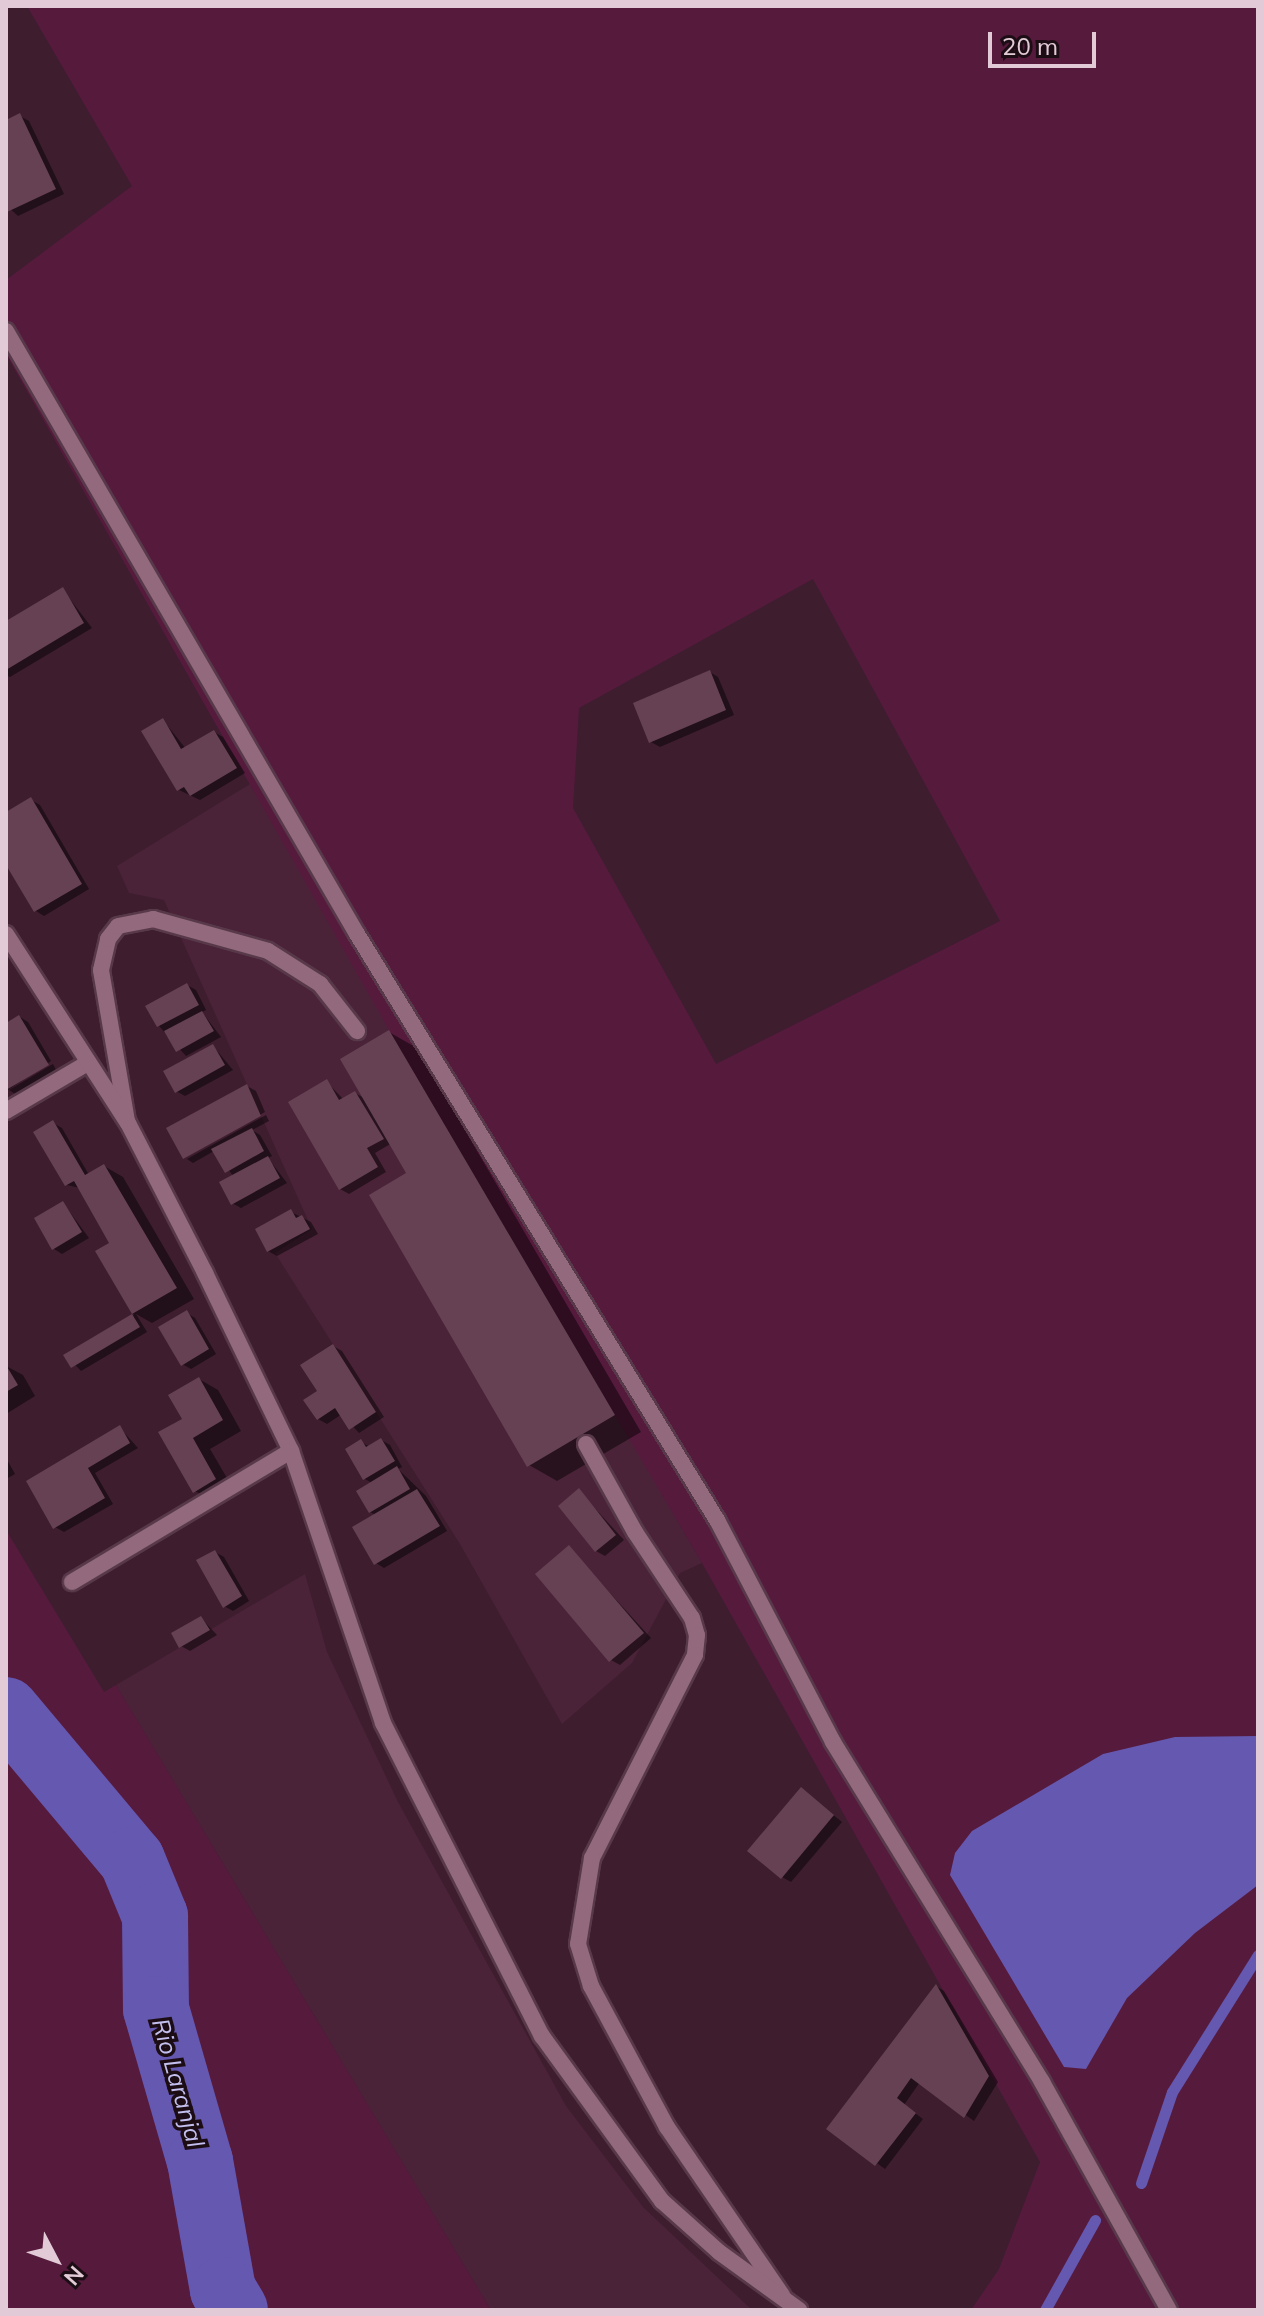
<!DOCTYPE html>
<style>
body{margin:0}
#map{position:relative;width:1264px;height:2316px;overflow:hidden;background:#3e1d2f;font-family:Mulish,sans-serif}
div>[style]{position:absolute}
[style*='--x']{left:calc(var(--x)*1px);top:calc(var(--y)*1px);width:calc(var(--w)*1px);rotate:calc(var(--a)*1deg)}
.built>*{inset:0;background:#4b2339}
.green>*{inset:0;background:#561a3d}
.water>*{inset:0;background:#6558b0}
.shadow>*{inset:0;background:#0007}
.stream>*{height:11px;margin:-5.5px;padding:0 5.5px;transform-origin:5.5px;border-radius:5.5px;background:#6558b0}
.river>*{height:66px;margin:-33px;padding:0 33px;transform-origin:33px;border-radius:33px;background:#6558b0}
.building>*{inset:0;background:#654153}
.roads{filter:drop-shadow(2px 0 #58394a) drop-shadow(-2px 0 #58394a) drop-shadow(0 2px #58394a) drop-shadow(0 -2px #58394a)}
.service>*{height:16px;margin:-8px;padding:0 8px;transform-origin:8px;border-radius:8px;background:#92697d}
.minor>*{height:16px;margin:-8px;padding:0 8px;transform-origin:8px;border-radius:8px;background:#92697d}
span{translate:-50% -50%;white-space:nowrap;text-align:center;line-height:1.15;-webkit-text-stroke:7px #1c0d15;paint-order:stroke}
.water-label{font-size:24px;color:#c3c0ef;font-style:italic}
.frame{position:absolute;inset:0;border:8px solid #e2cbd6;pointer-events:none}
.north{position:absolute;left:16px;top:2220px;width:80px;height:80px;-webkit-text-stroke:6px #1c0d15;paint-order:stroke;rotate:131deg;font-size:22px;font-weight:700;line-height:32px;text-align:center;color:#e2cbd6}
.north::after{content:'';display:block;margin:auto;width:28px;height:36px;background:#e2cbd6;clip-path:polygon(50% 0,100% 100%,50% 72%,0 100%)}
.scale{position:absolute;left:988px;top:32px;width:108px;height:36px;box-sizing:border-box;border:4px solid #e2cbd6;border-top:0;padding-left:10px;font-size:24px;line-height:28px;white-space:nowrap;color:#e2cbd6;-webkit-text-stroke:6px #1c0d15;paint-order:stroke}
</style>
<div id="map">
<div class="built">
<i style="clip-path:polygon(250px 784px,702px 1563px,680px 1573px,632px 1663px,562px 1724px,460px 1544px,275px 1253px,312px 1229px,164px 900px,129px 893px,117px 866px)"></i>
<i style="clip-path:polygon(305px 1574px,327px 1652px,398px 1802px,566px 2106px,643px 2207px,752px 2310px,491px 2310px,116px 1685px)"></i>
</div>
<div class="green">
<i style="clip-path:polygon(evenodd,27px 6px,1258px 6px,1258px 2310px,971px 2310px,999px 2269px,1040px 2162px,702px 1563px,389px 1030px,6px 354px,6px 280px,132px 186px,27px 6px,813px 579px,1000px 921px,716px 1064px,573px 808px,579px 708px,813px 579px)"></i>
<i style="clip-path:polygon(6px 1530px,104px 1692px,116px 1685px,491px 2310px,6px 2310px)"></i>
</div>
<div class="water">
<i style="clip-path:polygon(1258px 1736px,1258px 1885px,1195px 1933px,1127px 1998px,1086px 2069px,1064px 2067px,950px 1875px,955px 1853px,972px 1831px,1103px 1754px,1175px 1737px)"></i>
</div>
<div class="shadow">
<i style="clip-path:polygon(20px 116px,29px 121px,64px 194px,18px 216px,6px 205px,6px 122px)"></i>
<i style="clip-path:polygon(63px 590px,92px 628px,10px 677px,6px 675px,6px 624px)"></i>
<i style="clip-path:polygon(710px 672px,718px 677px,734px 715px,660px 747px,651px 742px)"></i>
<i style="clip-path:polygon(163px 720px,186px 749px,214px 732px,223px 737px,245px 773px,200px 800px,179px 790px)"></i>
<i style="clip-path:polygon(31px 800px,40px 805px,89px 889px,44px 916px,36px 911px,6px 861px,6px 815px)"></i>
<i style="clip-path:polygon(187px 985px,196px 990px,206px 1010px,202px 1012px,221px 1037px,186px 1056px,159px 1026px)"></i>
<i style="clip-path:polygon(20px 1017px,28px 1022px,51px 1061px,8px 1090px,6px 1025px)"></i>
<i style="clip-path:polygon(389px 1032px,417px 1048px,641px 1432px,557px 1481px,529px 1465px,409px 1173px,392px 1143px,375px 1153px,386px 1172px,349px 1194px,340px 1189px,327px 1082px,344px 1100px,355px 1093px,366px 1099px)"></i>
<i style="clip-path:polygon(213px 1046px,233px 1070px,185px 1096px,176px 1091px)"></i>
<i style="clip-path:polygon(53px 1064px,56px 1070px,15px 1094px,9px 1090px)"></i>
<i style="clip-path:polygon(247px 1086px,256px 1091px,265px 1112px,184px 1158px,169px 1129px)"></i>
<i style="clip-path:polygon(266px 1115px,269px 1121px,252px 1130px,260px 1135px,272px 1156px,268px 1158px,287px 1183px,241px 1208px,232px 1203px,234px 1177px,214px 1151px,193px 1163px,187px 1159px)"></i>
<i style="clip-path:polygon(53px 1123px,62px 1128px,89px 1175px,104px 1166px,123px 1177px,194px 1299px,152px 1323px,136px 1314px,147px 1332px,81px 1371px,66px 1355px,134px 1315px,98px 1252px,112px 1243px,80px 1188px,67px 1185px)"></i>
<i style="clip-path:polygon(63px 1203px,89px 1238px,62px 1254px,54px 1249px)"></i>
<i style="clip-path:polygon(291px 1212px,311px 1222px,318px 1234px,277px 1256px,268px 1251px)"></i>
<i style="clip-path:polygon(187px 1313px,195px 1318px,216px 1354px,191px 1369px,182px 1364px)"></i>
<i style="clip-path:polygon(333px 1346px,342px 1351px,384px 1417px,359px 1433px,342px 1414px,327px 1424px,318px 1419px)"></i>
<i style="clip-path:polygon(6px 1366px,23px 1375px,35px 1396px,6px 1414px)"></i>
<i style="clip-path:polygon(199px 1379px,218px 1390px,241px 1431px,210px 1449px,234px 1490px,214px 1502px,195px 1491px,184px 1419px)"></i>
<i style="clip-path:polygon(120px 1428px,138px 1448px,95px 1473px,113px 1504px,64px 1532px,55px 1527px,28px 1482px)"></i>
<i style="clip-path:polygon(381px 1440px,390px 1445px,402px 1467px,398px 1469px,426px 1496px,447px 1531px,384px 1568px,376px 1563px,376px 1515px,370px 1512px,372px 1483px,365px 1479px,361px 1442px,370px 1447px)"></i>
<i style="clip-path:polygon(6px 1458px,15px 1474px,6px 1479px)"></i>
<i style="clip-path:polygon(579px 1491px,624px 1540px,605px 1556px,596px 1551px)"></i>
<i style="clip-path:polygon(569px 1548px,651px 1638px,620px 1665px,611px 1660px)"></i>
<i style="clip-path:polygon(215px 1552px,224px 1557px,249px 1601px,233px 1611px,224px 1606px)"></i>
<i style="clip-path:polygon(201px 1618px,217px 1635px,190px 1651px,181px 1646px)"></i>
<i style="clip-path:polygon(802px 1790px,842px 1822px,791px 1882px,782px 1877px)"></i>
<i style="clip-path:polygon(936px 1986px,944px 1991px,998px 2082px,974px 2121px,920px 2082px,904px 2105px,923px 2119px,885px 2169px,829px 2128px)"></i>
</div>
<div class="stream">
<i style="--x:1141;--y:2183;--w:96;--a:-71.2"></i>
<i style="--x:1172;--y:2092;--w:162;--a:-57.9"></i>
<i style="--x:1045;--y:2310;--w:103;--a:-60.9"></i>
</div>
<div class="river">
<i style="--x:6;--y:1710;--w:196;--a:50"></i>
<i style="--x:132;--y:1860;--w:61;--a:67.7"></i>
<i style="--x:155;--y:1916;--w:93;--a:89.4"></i>
<i style="--x:156;--y:2009;--w:158;--a:73.9"></i>
<i style="--x:200;--y:2161;--w:131;--a:79.9"></i>
<i style="--x:223;--y:2290;--w:23;--a:59"></i>
</div>
<div class="building">
<i style="clip-path:polygon(20px 113px,56px 189px,7px 212px,6px 120px)"></i>
<i style="clip-path:polygon(63px 587px,84px 623px,6px 670px,6px 621px)"></i>
<i style="clip-path:polygon(710px 670px,726px 710px,649px 743px,633px 703px)"></i>
<i style="clip-path:polygon(163px 718px,181px 749px,214px 730px,237px 768px,190px 796px,184px 787px,177px 791px,141px 731px)"></i>
<i style="clip-path:polygon(31px 797px,82px 884px,34px 912px,6px 865px,6px 812px)"></i>
<i style="clip-path:polygon(187px 983px,199px 1005px,157px 1027px,145px 1006px)"></i>
<i style="clip-path:polygon(202px 1011px,214px 1031px,176px 1052px,164px 1031px)"></i>
<i style="clip-path:polygon(19px 1015px,49px 1065px,6px 1090px,6px 1023px)"></i>
<i style="clip-path:polygon(389px 1030px,615px 1415px,527px 1467px,369px 1195px,406px 1173px,340px 1059px)"></i>
<i style="clip-path:polygon(213px 1044px,225px 1065px,175px 1093px,163px 1071px)"></i>
<i style="clip-path:polygon(327px 1079px,339px 1100px,355px 1091px,384px 1139px,367px 1148px,378px 1167px,339px 1190px,288px 1102px)"></i>
<i style="clip-path:polygon(247px 1084px,261px 1116px,183px 1159px,166px 1128px)"></i>
<i style="clip-path:polygon(53px 1120px,85px 1175px,104px 1164px,177px 1288px,132px 1314px,95px 1251px,109px 1243px,74px 1181px,65px 1186px,33px 1132px)"></i>
<i style="clip-path:polygon(252px 1128px,264px 1151px,225px 1173px,211px 1149px)"></i>
<i style="clip-path:polygon(268px 1156px,280px 1178px,231px 1205px,219px 1182px)"></i>
<i style="clip-path:polygon(63px 1201px,82px 1232px,52px 1250px,34px 1218px)"></i>
<i style="clip-path:polygon(291px 1209px,296px 1218px,302px 1215px,310px 1229px,267px 1252px,255px 1229px)"></i>
<i style="clip-path:polygon(187px 1310px,209px 1349px,181px 1366px,158px 1327px)"></i>
<i style="clip-path:polygon(132px 1314px,140px 1327px,71px 1368px,63px 1355px)"></i>
<i style="clip-path:polygon(333px 1344px,376px 1412px,349px 1430px,335px 1408px,317px 1420px,303px 1400px,317px 1391px,300px 1365px)"></i>
<i style="clip-path:polygon(6px 1365px,18px 1385px,6px 1392px)"></i>
<i style="clip-path:polygon(199px 1377px,223px 1420px,193px 1438px,216px 1479px,193px 1493px,158px 1432px,182px 1419px,168px 1395px)"></i>
<i style="clip-path:polygon(120px 1425px,130px 1443px,88px 1468px,105px 1498px,53px 1529px,26px 1481px)"></i>
<i style="clip-path:polygon(381px 1438px,395px 1461px,363px 1480px,345px 1449px,361px 1439px,366px 1447px)"></i>
<i style="clip-path:polygon(397px 1466px,410px 1489px,369px 1513px,356px 1491px)"></i>
<i style="clip-path:polygon(579px 1488px,616px 1535px,595px 1552px,558px 1506px)"></i>
<i style="clip-path:polygon(417px 1489px,440px 1526px,374px 1565px,352px 1527px)"></i>
<i style="clip-path:polygon(569px 1545px,644px 1633px,609px 1662px,535px 1574px)"></i>
<i style="clip-path:polygon(215px 1550px,242px 1596px,223px 1608px,196px 1560px)"></i>
<i style="clip-path:polygon(201px 1616px,210px 1630px,179px 1648px,171px 1633px)"></i>
<i style="clip-path:polygon(801px 1787px,834px 1815px,781px 1879px,747px 1851px)"></i>
<i style="clip-path:polygon(936px 1984px,989px 2076px,964px 2118px,911px 2078px,897px 2098px,916px 2113px,875px 2166px,826px 2129px)"></i>
</div>
<div class="roads">
<div class="service">
<i style="--x:6;--y:1111;--w:93;--a:-30.4"></i>
<i style="--x:127;--y:1121;--w:153;--a:-99.8"></i>
<i style="--x:101;--y:970;--w:32;--a:-77"></i>
<i style="--x:108;--y:939;--w:16;--a:-52"></i>
<i style="--x:118;--y:926;--w:36;--a:-11"></i>
<i style="--x:153;--y:919;--w:119;--a:15.5"></i>
<i style="--x:268;--y:951;--w:62;--a:32.4"></i>
<i style="--x:320;--y:984;--w:60;--a:51.8"></i>
<i style="--x:586;--y:1444;--w:101;--a:60.9"></i>
<i style="--x:635;--y:1532;--w:103;--a:56.5"></i>
<i style="--x:692;--y:1618;--w:18;--a:74"></i>
<i style="--x:697;--y:1635;--w:20;--a:96"></i>
<i style="--x:695;--y:1655;--w:228;--a:116.9"></i>
<i style="--x:592;--y:1858;--w:87;--a:99.2"></i>
<i style="--x:578;--y:1944;--w:44;--a:72.8"></i>
<i style="--x:591;--y:1986;--w:160;--a:61.7"></i>
<i style="--x:667;--y:2127;--w:204;--a:55.6"></i>
<i style="--x:72;--y:1582;--w:255;--a:-30.9"></i>
</div>
<div class="minor">
<i style="--x:6;--y:331;--w:698;--a:59.8"></i>
<i style="--x:357;--y:934;--w:688;--a:58.44"></i>
<i style="--x:717;--y:1520;--w:250;--a:62.4"></i>
<i style="--x:833;--y:1742;--w:399;--a:58.4"></i>
<i style="--x:1042;--y:2082;--w:261;--a:60.9"></i>
<i style="--x:6;--y:934;--w:225;--a:57.2"></i>
<i style="--x:128;--y:1123;--w:169;--a:62.8"></i>
<i style="--x:205;--y:1273;--w:198;--a:64.2"></i>
<i style="--x:291;--y:1451;--w:287;--a:71.3"></i>
<i style="--x:383;--y:1723;--w:351;--a:63.1"></i>
<i style="--x:542;--y:2036;--w:204;--a:54"></i>
<i style="--x:662;--y:2201;--w:76;--a:41.8"></i>
<i style="--x:719;--y:2252;--w:99;--a:35.9"></i>
</div>
</div>
<div class="water-label">
<span style="left:178px;top:2083px;rotate:74deg">Rio Laranjal</span>
</div>
<div class="frame"></div>
<div class="north">N</div>
<div class="scale">20 m</div>
</div>
